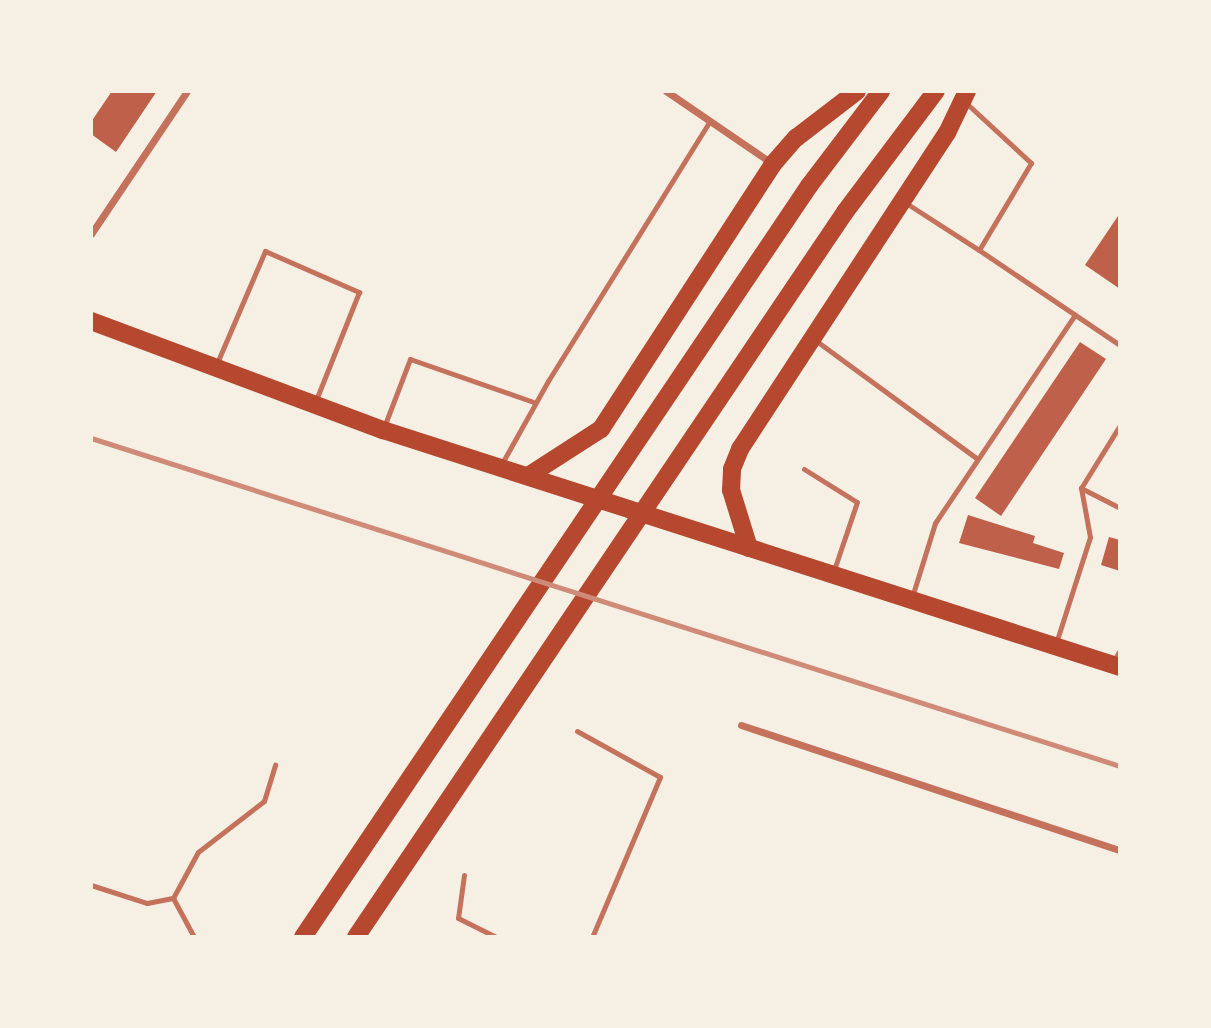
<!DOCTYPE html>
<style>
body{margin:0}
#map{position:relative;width:1211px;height:1028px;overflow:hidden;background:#f6efe4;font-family:"DM Sans",sans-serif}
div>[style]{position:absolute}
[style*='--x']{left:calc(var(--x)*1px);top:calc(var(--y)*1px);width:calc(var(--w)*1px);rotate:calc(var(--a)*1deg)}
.building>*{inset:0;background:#bf614a}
.service>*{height:5px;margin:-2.5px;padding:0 2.5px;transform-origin:2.5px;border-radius:2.5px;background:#c5725c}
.minor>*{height:7px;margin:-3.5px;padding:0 3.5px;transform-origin:3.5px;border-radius:3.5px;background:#c5725c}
.primary>*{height:18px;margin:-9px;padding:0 9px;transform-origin:9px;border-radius:9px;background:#b5482f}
.rail>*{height:5px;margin:-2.5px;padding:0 2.5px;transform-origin:2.5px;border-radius:2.5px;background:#cf8b77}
span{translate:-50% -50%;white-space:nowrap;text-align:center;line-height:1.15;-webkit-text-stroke:7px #f6efe4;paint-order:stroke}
.frame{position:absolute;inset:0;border:93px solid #f6efe4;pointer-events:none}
</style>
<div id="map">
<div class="building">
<i style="clip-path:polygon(112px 91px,157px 91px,116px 152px,91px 134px,91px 122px)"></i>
<i style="clip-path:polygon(1120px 213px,1120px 289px,1085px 265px)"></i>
<i style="clip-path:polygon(1080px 342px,1106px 359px,1001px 516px,975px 498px)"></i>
<i style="clip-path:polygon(968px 515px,1035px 536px,1033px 543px,1064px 553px,1059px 569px,959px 543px)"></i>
<i style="clip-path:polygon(1109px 537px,1120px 540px,1120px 571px,1101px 565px)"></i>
</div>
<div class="service">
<i style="--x:965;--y:102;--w:90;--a:42.7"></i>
<i style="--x:1031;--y:163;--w:101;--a:120.9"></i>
<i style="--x:979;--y:250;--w:170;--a:34"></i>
<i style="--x:906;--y:203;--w:87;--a:32.8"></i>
<i style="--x:815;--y:340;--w:200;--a:36.2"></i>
<i style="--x:217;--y:363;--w:122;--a:-66.8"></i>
<i style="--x:265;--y:251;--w:103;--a:23.6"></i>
<i style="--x:359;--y:292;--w:116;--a:111.7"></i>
<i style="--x:384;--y:427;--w:73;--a:-69.1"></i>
<i style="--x:410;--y:359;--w:133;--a:19.2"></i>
<i style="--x:501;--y:465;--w:96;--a:-60.8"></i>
<i style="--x:548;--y:381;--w:306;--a:-58.1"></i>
<i style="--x:804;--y:469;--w:62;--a:31.9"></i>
<i style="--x:857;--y:502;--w:75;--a:108.7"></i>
<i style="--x:1081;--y:488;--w:44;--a:27.1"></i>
<i style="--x:912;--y:597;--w:77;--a:-72.7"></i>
<i style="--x:935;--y:523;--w:251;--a:-56.1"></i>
<i style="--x:1056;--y:643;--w:111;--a:-72.2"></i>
<i style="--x:1090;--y:537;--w:50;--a:-100.4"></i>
<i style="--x:1081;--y:488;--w:74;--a:-58.2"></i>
<i style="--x:1113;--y:662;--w:14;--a:-60"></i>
<i style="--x:577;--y:731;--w:95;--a:29"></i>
<i style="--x:660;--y:777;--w:174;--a:113"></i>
<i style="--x:464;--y:875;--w:43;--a:97.9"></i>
<i style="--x:458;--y:918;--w:42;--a:26.6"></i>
<i style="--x:91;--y:885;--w:59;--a:17.8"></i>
<i style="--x:147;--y:903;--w:26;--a:-11"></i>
<i style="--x:173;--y:898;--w:52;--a:-61.5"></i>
<i style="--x:198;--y:852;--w:83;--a:-37.7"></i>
<i style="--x:264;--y:801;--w:38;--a:-73"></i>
<i style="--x:173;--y:898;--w:44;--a:61.7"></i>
</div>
<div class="minor">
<i style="--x:666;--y:91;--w:130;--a:34.3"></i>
<i style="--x:91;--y:234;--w:172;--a:-56.1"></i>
<i style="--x:741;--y:725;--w:399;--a:18.3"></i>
</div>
<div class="primary">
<i style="--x:91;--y:321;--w:312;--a:20.5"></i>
<i style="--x:383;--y:430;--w:774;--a:17.83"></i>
<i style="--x:528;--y:476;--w:87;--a:-32.8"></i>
<i style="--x:601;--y:429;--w:316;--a:-57"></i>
<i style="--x:773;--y:164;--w:35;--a:-49"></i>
<i style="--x:796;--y:138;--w:77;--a:-37.6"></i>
<i style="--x:749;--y:548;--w:61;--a:-107.2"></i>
<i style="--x:731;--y:490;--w:21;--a:-87"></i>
<i style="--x:732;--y:469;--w:22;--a:-68"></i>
<i style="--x:740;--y:449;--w:378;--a:-56.8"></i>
<i style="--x:947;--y:133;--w:47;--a:-64.5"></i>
<i style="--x:303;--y:937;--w:906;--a:-56.03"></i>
<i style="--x:809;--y:186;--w:119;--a:-52.8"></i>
<i style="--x:356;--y:937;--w:874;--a:-56"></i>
<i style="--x:845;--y:212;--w:151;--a:-53.1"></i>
</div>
<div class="rail">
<i style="--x:91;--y:438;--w:1080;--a:17.68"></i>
</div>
<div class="frame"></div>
</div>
